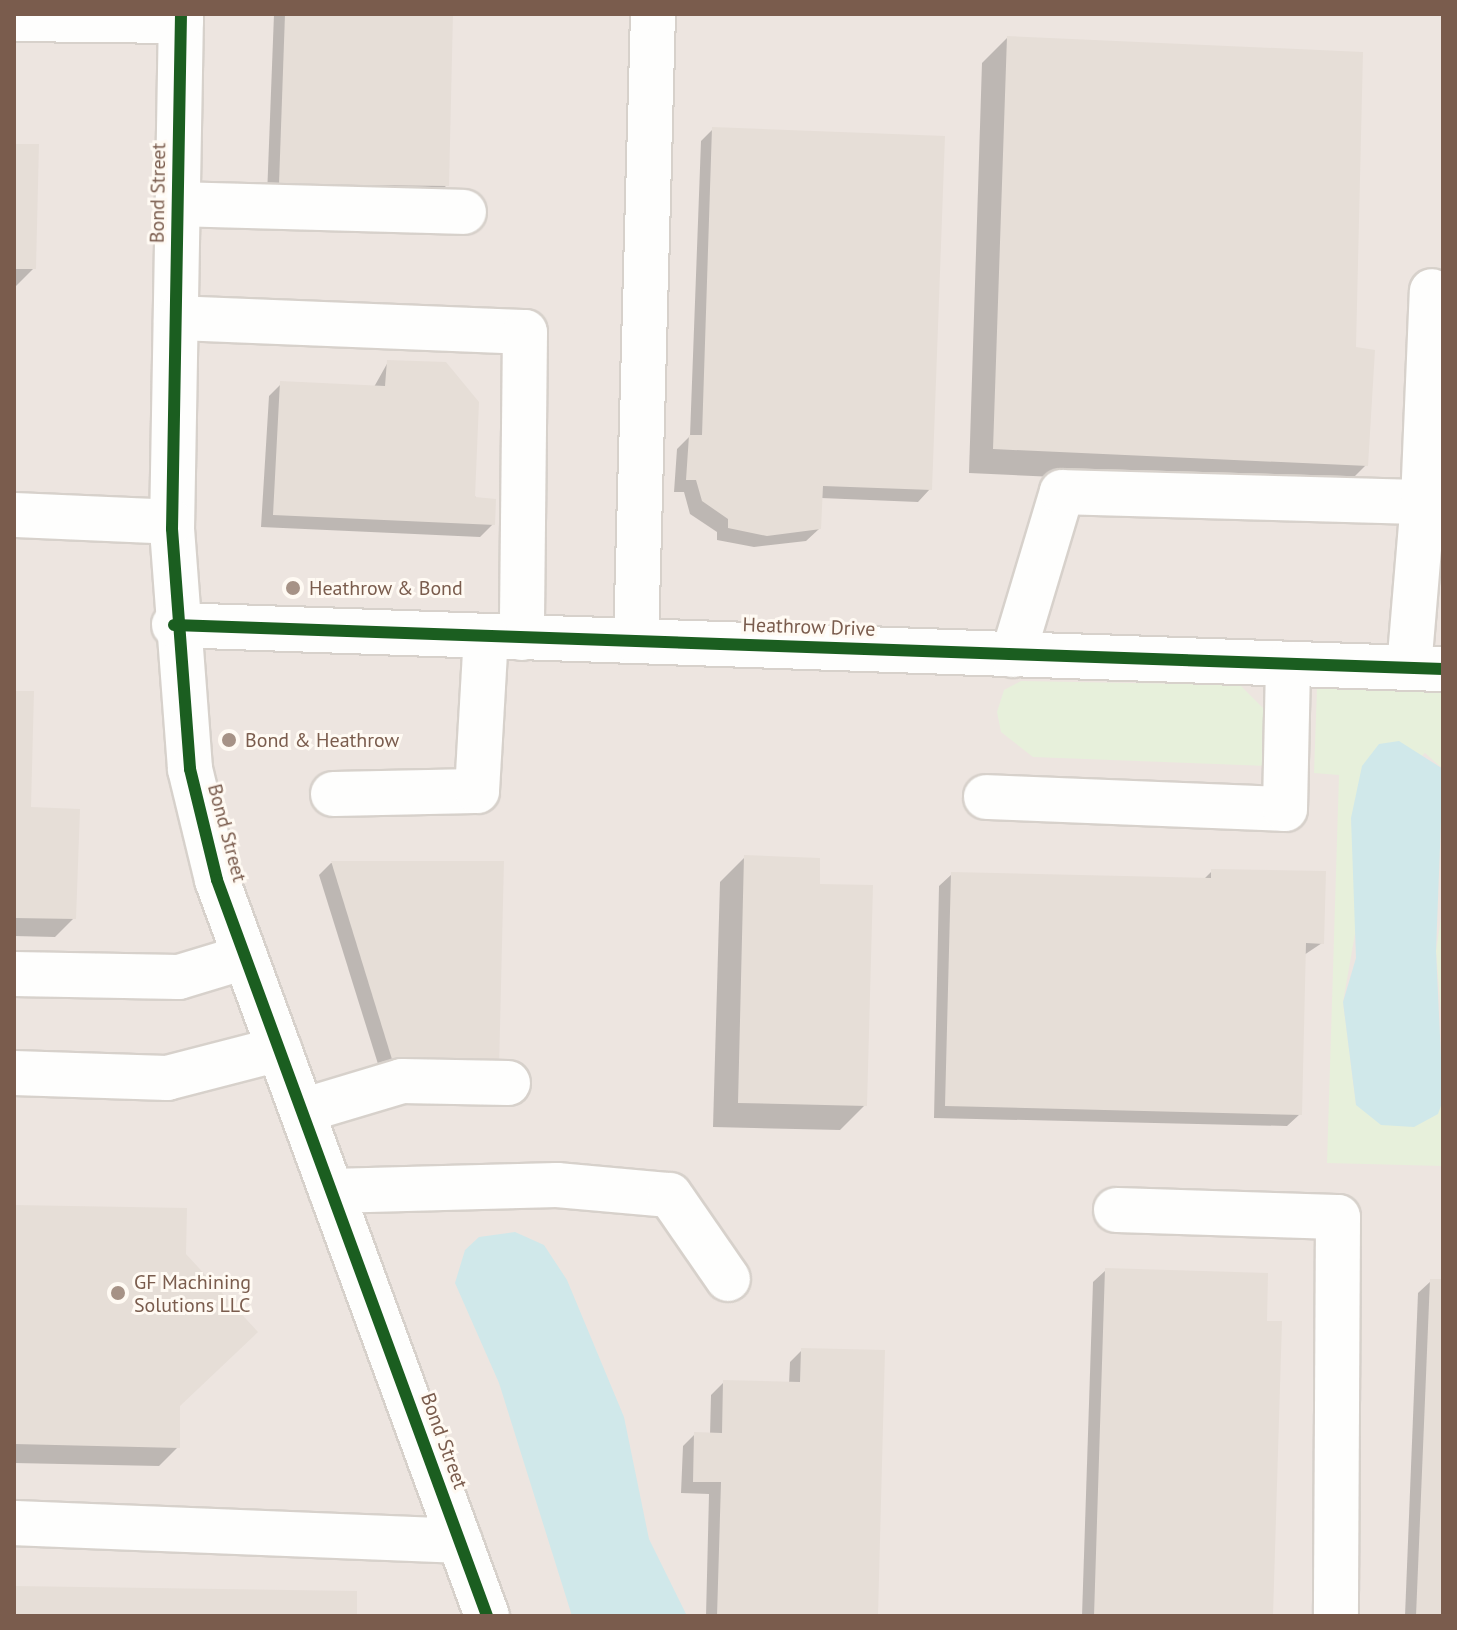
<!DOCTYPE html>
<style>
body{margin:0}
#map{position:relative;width:1457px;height:1630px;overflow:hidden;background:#f9f5f0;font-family:"PT Sans",sans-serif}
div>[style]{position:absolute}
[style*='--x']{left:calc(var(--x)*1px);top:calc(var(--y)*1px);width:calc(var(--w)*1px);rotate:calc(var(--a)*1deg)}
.industrial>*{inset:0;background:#ede5e0}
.green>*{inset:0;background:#e7f0db}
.water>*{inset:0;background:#d0e8ea}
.shadow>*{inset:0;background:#0003}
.building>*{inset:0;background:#e6ded7}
.roads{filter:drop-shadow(2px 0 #d7d1cb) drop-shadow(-2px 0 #d7d1cb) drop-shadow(0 2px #d7d1cb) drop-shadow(0 -2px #d7d1cb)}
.minor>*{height:44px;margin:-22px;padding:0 22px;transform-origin:22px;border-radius:22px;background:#fefefd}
.cycleway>*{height:12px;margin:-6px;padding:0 6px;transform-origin:6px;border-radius:6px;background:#1b5e20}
.dots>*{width:22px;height:22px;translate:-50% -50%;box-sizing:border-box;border:4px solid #fffaf3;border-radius:50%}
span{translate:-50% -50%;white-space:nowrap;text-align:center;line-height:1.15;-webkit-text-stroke:6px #fffaf3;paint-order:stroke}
.street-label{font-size:20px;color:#7a5c4d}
.poi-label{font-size:20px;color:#7a5c4d}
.left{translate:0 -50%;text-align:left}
.frame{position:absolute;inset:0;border:16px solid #7a5c4d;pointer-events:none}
</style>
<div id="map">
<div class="industrial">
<i style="clip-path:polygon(14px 14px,1443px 14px,1443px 1616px,14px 1616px)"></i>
</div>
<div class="green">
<i style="clip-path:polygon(1021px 681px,1240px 685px,1268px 713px,1268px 766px,1033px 757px,1001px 732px,997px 712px,1004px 690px)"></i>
<i style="clip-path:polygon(1317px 688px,1443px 691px,1443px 769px,1425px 753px,1351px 818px,1359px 911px,1343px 1002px,1356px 1105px,1437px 1114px,1443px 1100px,1443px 1166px,1327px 1163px,1339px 775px,1314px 773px)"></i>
<i style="clip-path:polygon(1443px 904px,1443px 1037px,1436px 951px)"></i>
</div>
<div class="water">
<i style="clip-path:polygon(1399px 741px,1443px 769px,1436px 951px,1443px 1100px,1438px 1114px,1414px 1127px,1381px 1125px,1356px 1105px,1343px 1002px,1356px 958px,1351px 818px,1362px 766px,1379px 744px)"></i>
<i style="clip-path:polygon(515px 1232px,544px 1245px,567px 1280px,624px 1417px,649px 1539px,687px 1616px,572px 1616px,499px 1383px,455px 1283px,465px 1250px,479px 1237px)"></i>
</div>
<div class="shadow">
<i style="clip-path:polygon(274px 14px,451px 14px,447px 185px,434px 197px,267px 196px)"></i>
<i style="clip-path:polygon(1007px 38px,1354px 349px,1366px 465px,1341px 490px,969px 473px,982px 63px)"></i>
<i style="clip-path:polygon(713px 129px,930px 489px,918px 502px,821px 498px,819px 529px,806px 541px,754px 547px,717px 540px,717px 532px,690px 514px,684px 492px,674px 492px,677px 449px,690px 436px,701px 141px)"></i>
<i style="clip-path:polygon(14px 146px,34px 268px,15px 287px,14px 287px)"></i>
<i style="clip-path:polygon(388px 362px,493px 524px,480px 537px,261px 527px,269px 396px,281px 384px,374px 387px)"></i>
<i style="clip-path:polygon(14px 693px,29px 809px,74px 918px,55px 937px,14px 936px)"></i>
<i style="clip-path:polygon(745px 857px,818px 886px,865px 1105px,840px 1130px,713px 1127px,720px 882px)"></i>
<i style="clip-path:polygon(331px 863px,502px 863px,383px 1080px,319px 875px)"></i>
<i style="clip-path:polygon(1212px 871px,1322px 943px,1304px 955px,1300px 1114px,1287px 1126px,934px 1118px,939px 886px,952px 874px,1203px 880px)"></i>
<i style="clip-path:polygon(14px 1207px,178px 1406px,178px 1447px,159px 1466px,14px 1463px)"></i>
<i style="clip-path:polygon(1106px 1270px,1271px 1616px,1082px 1616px,1093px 1282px)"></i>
<i style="clip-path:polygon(1431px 1281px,1443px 1281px,1443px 1616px,1405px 1616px,1418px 1293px)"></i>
<i style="clip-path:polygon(802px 1350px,876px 1616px,706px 1616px,709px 1494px,681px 1493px,683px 1446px,695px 1434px,710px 1435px,711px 1395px,724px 1382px,789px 1384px,790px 1362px)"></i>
</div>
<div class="building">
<i style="clip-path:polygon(285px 14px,453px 14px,449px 186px,279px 184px)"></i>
<i style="clip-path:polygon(1007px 36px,1363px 52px,1356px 347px,1375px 350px,1368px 466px,993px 449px)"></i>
<i style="clip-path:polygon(712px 127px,945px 136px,932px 490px,823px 486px,821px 529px,767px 536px,728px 528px,728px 519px,702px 501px,696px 480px,686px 480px,689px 435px,702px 435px)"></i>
<i style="clip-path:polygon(14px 144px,39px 144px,36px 269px,14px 269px)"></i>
<i style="clip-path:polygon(387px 360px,446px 362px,479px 402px,475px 497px,496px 499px,495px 525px,273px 515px,280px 381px,385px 386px)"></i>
<i style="clip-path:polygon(14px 691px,34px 691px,31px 807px,80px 809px,76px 919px,14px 918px)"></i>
<i style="clip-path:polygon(744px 855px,820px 858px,820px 884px,873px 885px,867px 1106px,738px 1103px)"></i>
<i style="clip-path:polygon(331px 861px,504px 861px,499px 1070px,395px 1069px)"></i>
<i style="clip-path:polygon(1211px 869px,1326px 871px,1324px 944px,1306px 943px,1302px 1115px,945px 1106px,951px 872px,1211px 878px)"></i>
<i style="clip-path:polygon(14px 1205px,187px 1208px,186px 1254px,258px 1332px,180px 1406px,180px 1448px,14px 1444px)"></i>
<i style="clip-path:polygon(1105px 1268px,1268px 1273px,1267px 1321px,1282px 1321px,1273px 1616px,1094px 1616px)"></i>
<i style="clip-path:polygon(1430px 1279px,1443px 1279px,1443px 1616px,1416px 1616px)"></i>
<i style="clip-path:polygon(801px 1348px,885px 1350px,878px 1616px,717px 1616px,721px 1482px,693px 1482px,694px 1432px,722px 1433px,723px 1380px,800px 1382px)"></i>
<i style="clip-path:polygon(14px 1586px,357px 1591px,357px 1616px,14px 1616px)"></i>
</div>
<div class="roads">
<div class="minor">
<i style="--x:181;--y:14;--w:515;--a:91"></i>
<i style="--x:172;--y:529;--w:241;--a:85.7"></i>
<i style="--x:190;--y:769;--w:114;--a:76.3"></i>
<i style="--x:217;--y:880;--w:784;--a:69.85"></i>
<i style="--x:14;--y:19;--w:167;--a:0.7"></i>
<i style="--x:178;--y:204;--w:286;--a:1.6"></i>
<i style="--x:176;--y:318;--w:349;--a:2.3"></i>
<i style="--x:525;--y:332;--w:306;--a:90.6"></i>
<i style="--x:14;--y:515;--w:158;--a:2.5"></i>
<i style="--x:174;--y:625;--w:1270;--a:1.99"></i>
<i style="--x:636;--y:641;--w:627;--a:-88.45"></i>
<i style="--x:1013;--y:655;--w:170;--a:-73.3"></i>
<i style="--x:1062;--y:492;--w:361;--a:1.6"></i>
<i style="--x:1423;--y:502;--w:211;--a:-87.6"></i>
<i style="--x:1409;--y:668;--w:167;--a:-85.2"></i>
<i style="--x:333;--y:794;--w:144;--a:-1.2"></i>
<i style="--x:477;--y:791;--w:155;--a:-86.7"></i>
<i style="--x:986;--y:797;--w:299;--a:2.3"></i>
<i style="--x:1285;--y:809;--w:145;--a:-88.8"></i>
<i style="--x:14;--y:974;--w:165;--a:1"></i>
<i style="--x:179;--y:977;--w:69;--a:-16.9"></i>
<i style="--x:14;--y:1073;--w:153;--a:1.9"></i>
<i style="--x:167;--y:1078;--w:116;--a:-14.5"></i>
<i style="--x:302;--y:1111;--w:104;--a:-16.7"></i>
<i style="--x:402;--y:1081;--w:106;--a:1.1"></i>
<i style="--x:331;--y:1191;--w:226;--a:-1.5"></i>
<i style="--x:557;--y:1185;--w:113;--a:5.1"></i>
<i style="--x:670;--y:1195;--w:102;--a:55.4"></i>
<i style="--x:1116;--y:1210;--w:222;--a:1.8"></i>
<i style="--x:1338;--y:1217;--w:399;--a:90.3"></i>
<i style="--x:14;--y:1523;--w:446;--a:2.3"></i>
</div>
</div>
<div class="cycleway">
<i style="--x:181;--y:14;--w:515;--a:91"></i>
<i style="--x:172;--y:529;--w:241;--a:85.7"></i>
<i style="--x:190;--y:769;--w:114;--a:76.3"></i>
<i style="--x:217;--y:880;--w:784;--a:69.85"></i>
<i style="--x:174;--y:625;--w:1270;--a:1.99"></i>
</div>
<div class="dots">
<i style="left:293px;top:588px;background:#a69286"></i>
<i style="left:229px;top:740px;background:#a69286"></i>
<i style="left:118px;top:1293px;background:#a69286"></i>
</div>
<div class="street-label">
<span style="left:158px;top:193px;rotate:-89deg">Bond Street</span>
<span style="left:809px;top:627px;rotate:2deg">Heathrow Drive</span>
<span style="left:227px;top:833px;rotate:75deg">Bond Street</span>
<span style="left:444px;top:1441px;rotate:70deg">Bond Street</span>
</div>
<div class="poi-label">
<span class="left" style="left:309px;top:588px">Heathrow &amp; Bond</span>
<span class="left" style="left:245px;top:740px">Bond &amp; Heathrow</span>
<span class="left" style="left:134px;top:1294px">GF Machining<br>Solutions LLC</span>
</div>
<div class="frame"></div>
</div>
